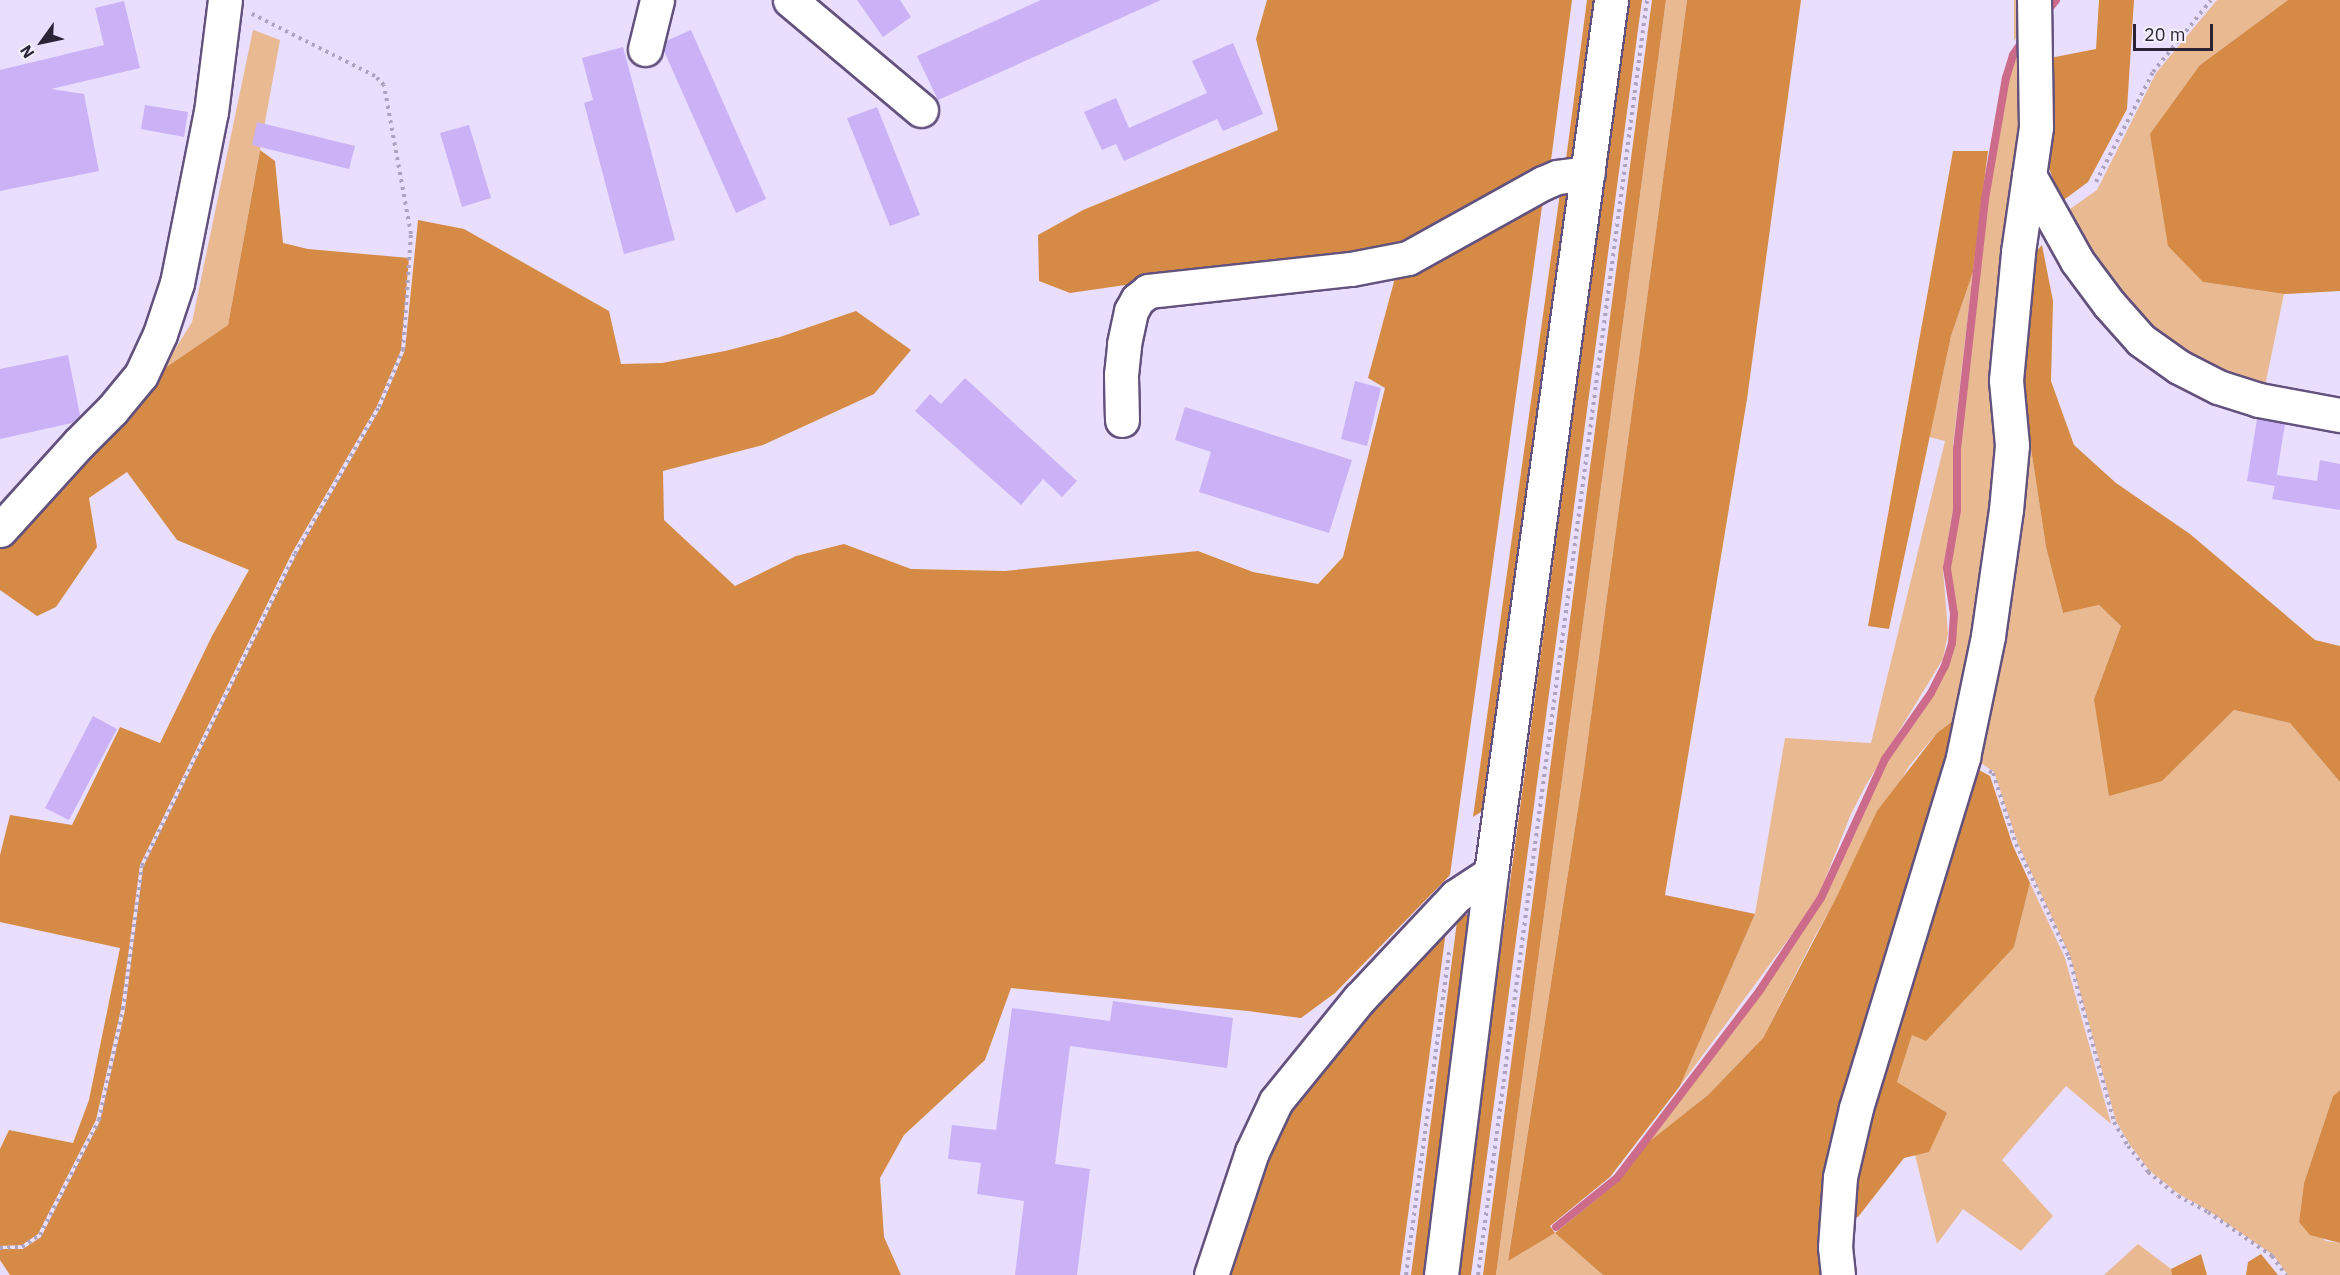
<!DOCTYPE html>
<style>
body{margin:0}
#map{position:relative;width:2340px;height:1275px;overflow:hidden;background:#e9defd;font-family:"IBM Plex Sans",sans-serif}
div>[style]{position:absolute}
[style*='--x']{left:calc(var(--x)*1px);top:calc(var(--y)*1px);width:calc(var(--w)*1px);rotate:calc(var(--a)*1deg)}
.green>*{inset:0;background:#e9ba92}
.forest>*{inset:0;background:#d58b45}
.stream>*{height:8px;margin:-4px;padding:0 4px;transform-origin:4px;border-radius:4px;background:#cc6c8a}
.building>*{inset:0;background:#cbb1f6}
.path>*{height:4px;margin-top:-2px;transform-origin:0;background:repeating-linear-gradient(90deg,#ada3be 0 3px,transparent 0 7.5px)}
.roads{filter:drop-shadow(2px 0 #63527d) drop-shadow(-2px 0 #63527d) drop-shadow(0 2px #63527d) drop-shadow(0 -2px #63527d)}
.minor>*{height:33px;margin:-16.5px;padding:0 16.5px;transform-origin:16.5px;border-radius:16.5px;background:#fff}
span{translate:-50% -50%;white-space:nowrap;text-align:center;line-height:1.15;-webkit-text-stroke:4.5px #f3effa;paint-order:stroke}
.north{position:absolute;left:12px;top:12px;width:60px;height:60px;-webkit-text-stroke:4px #f3effa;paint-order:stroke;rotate:237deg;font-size:16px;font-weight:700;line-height:24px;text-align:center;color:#2b2437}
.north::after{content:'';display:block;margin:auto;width:21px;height:27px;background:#2b2437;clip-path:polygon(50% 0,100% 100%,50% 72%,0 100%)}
.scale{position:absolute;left:2133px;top:24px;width:80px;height:27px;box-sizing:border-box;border:3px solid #2b2437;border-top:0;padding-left:8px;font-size:18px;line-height:21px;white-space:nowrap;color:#2b2437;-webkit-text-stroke:4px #f3effa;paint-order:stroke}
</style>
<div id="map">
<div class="green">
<i style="clip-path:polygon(1666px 0,1687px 0,1583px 776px,1508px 1260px,1555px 1233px,1603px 1275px,1496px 1275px)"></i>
<i style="clip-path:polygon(2014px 0,2029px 0,2029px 21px,2014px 41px)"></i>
<i style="clip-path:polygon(2217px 0,2288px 0,2200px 65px,2203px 282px,2284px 294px,2265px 386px,2206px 363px,2154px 332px,2104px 275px,2067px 211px,2097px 190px,2156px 73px)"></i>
<i style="clip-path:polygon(253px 30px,280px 40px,228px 325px,162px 370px,192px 322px)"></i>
<i style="clip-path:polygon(2030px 33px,2003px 422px,1967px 710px,1937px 733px,1909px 766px,1813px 940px,1763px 1038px,1708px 1095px,1646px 1144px,1807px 925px,1823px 899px,1854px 825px,1887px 760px,1933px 694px,1947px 666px,1954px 644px,1956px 614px,1949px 568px,1959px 510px,1959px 449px,1987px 199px,2008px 79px,2015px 56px)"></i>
<i style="clip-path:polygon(1973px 272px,1953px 445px,1953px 510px,1943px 569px,1948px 633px,1943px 659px,1866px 785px,1851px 814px,1820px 892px,1804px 918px,1680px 1086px,1755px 914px,1785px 738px,1871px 743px,1945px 441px,1929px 437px,1951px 336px)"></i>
<i style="clip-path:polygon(2016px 350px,2046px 547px,2063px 613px,2099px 605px,2121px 626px,2094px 699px,2162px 780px,2234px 710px,2290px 723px,2340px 782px,2340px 1090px,2333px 1096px,2304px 1183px,2299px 1222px,2326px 1241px,2340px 1243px,2340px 1275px,2288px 1275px,2273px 1255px,2209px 1211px,2179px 1194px,2150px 1171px,2130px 1145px,2116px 1121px,2070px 956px,2018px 844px,1994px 772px,1981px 763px,2005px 592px)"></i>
<i style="clip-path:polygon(2030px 883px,2065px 958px,2111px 1124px,2066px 1086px,2002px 1160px,2053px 1216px,2021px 1251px,1963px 1209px,1937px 1244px,1915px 1155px,1929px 1151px,1897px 1082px,1912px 1035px,2014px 947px)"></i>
<i style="clip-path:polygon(2138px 1244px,2171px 1269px,2172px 1275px,2104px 1275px)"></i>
</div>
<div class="forest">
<i style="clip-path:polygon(1267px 0,1572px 0,1550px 168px,1421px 242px,1070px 293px,1039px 281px,1038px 235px,1083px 210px,1278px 130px,1256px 39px)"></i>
<i style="clip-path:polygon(1587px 0,1594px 0,1573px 160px,1565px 167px)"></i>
<i style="clip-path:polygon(1629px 0,1642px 0,1471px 1275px,1457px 1275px)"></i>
<i style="clip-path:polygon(1652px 0,1666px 0,1496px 1275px,1483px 1275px)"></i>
<i style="clip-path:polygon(1687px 0,1801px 0,1747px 399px,1665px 895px,1755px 914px,1680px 1086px,1610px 1177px,1550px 1226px,1555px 1233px,1598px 1198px,1618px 1180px,1646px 1144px,1708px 1095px,1763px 1038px,1838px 894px,1877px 811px,1937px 733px,1967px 710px,1829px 1275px,1603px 1275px,1555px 1233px,1508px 1261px,1583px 776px)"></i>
<i style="clip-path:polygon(2099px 0,2134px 0,2127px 109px,2088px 182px,2061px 202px,2048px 165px,2050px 58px,2096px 49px)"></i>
<i style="clip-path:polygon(2288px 0,2340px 0,2340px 291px,2284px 294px,2203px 282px,2168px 246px,2150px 134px,2200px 65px)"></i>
<i style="clip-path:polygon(260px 150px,275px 161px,283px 243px,308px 249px,409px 258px,401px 350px,377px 406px,292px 553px,140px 865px,121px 1009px,96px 1120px,38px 1234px,22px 1245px,0 1246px,0 1149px,9px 1130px,73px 1143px,89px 1100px,120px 948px,0 922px,0 855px,10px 815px,72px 825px,120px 727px,160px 743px,212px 636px,249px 570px,177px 540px,127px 472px,89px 498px,97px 547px,56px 607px,37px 616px,0 590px,0 549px,162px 370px,228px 325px)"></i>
<i style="clip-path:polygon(1953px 151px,1988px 151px,1973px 272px,1951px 336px,1889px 629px,1868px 626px)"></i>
<i style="clip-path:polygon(1570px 191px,1484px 810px,1473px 817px,1560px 193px)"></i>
<i style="clip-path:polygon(1544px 192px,1450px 875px,1335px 993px,1301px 1018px,1248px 1011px,1011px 988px,985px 1060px,904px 1135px,880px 1178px,884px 1237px,901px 1275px,10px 1275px,0 1260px,0 1249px,23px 1249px,41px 1237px,100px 1121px,125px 1010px,143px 867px,296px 555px,381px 407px,405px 350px,418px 220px,464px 229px,609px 311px,621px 364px,662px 363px,725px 351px,780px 337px,856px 311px,911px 350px,874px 394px,763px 445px,663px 471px,664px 520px,735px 586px,796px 556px,844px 544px,911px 569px,1005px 571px,1198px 551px,1253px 572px,1318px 584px,1343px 557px,1385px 388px,1368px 378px,1395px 278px)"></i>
<i style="clip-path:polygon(2042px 245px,2053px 301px,2051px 381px,2074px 445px,2116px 483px,2190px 534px,2315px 640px,2340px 646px,2340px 782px,2290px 723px,2234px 710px,2162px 781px,2109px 796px,2094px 699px,2121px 626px,2099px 605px,2063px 613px,2046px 547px,2016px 350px,2023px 266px)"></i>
<i style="clip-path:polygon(1979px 770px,1990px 776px,2013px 846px,2030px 883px,2014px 947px,1926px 1041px,1912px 1035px,1897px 1082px,1947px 1113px,1929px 1152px,1904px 1158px,1858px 1217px,1852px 1217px,1857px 1165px,1901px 1014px)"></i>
<i style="clip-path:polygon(1458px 914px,1471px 915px,1423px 1275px,1411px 1275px)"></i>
<i style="clip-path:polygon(1447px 923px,1400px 1275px,1221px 1275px,1265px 1157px,1309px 1076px)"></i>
<i style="clip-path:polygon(2340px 1090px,2340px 1243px,2310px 1235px,2299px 1222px,2304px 1183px,2333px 1096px)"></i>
<i style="clip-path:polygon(2201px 1254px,2207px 1275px,2172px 1275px,2171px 1269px)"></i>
<i style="clip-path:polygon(2261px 1254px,2278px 1275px,2246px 1275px,2248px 1262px)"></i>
</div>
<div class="stream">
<i style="--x:2044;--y:15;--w:19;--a:-51"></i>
<i style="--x:1556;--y:1227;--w:78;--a:-38.8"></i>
<i style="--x:1617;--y:1178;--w:236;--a:-52.7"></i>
<i style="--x:1760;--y:990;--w:110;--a:-56.5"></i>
<i style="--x:1821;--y:898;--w:153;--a:-65.3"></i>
<i style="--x:1885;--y:759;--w:80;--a:-55.1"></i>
<i style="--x:1931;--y:693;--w:30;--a:-63"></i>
<i style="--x:1945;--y:666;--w:24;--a:-73"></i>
<i style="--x:1952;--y:643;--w:29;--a:-86"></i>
<i style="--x:1954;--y:614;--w:47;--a:-98.7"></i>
<i style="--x:1947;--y:568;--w:59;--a:-80.2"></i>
<i style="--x:1957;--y:510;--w:61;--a:-90"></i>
<i style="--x:1957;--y:449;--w:252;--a:-83.6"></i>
<i style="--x:1985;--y:199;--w:123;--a:-80.2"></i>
<i style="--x:2006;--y:78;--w:24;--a:-73"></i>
<i style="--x:2013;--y:55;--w:18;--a:-56"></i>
</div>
<div class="building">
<i style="clip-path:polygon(857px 0,900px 0,911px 17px,883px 37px)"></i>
<i style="clip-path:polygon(1041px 0,1161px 0,938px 100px,917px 56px)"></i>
<i style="clip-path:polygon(124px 1px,140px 68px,51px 89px,84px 94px,99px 171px,0 191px,0 70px,104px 45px,95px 8px)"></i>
<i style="clip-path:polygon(691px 30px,766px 199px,736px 213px,664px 51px,666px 41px)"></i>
<i style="clip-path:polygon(1233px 43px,1263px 114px,1223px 131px,1217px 119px,1124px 161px,1116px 144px,1102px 150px,1084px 112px,1116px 98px,1129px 128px,1207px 93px,1192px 61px)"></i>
<i style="clip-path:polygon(623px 47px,675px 240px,624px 254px,584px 103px,593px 100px,582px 58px)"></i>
<i style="clip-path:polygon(145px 105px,188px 112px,184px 137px,141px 129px)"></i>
<i style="clip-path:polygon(877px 107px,920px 215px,890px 226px,847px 118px)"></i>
<i style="clip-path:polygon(257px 122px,355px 146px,349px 169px,252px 145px)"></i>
<i style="clip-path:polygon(469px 125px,491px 198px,462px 207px,440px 133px)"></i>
<i style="clip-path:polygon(68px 355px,80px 415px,72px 423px,0 439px,0 369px)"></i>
<i style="clip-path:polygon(965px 378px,1077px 481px,1062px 497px,1043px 479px,1021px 505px,915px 411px,930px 394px,941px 404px)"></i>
<i style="clip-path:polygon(1355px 381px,1381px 388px,1367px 446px,1341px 439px)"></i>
<i style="clip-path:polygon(1185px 407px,1352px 460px,1329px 533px,1199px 492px,1211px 452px,1175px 440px)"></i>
<i style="clip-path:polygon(2257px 419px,2285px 424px,2275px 486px,2247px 481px)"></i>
<i style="clip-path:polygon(2320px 460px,2340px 464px,2340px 510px,2272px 499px,2277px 475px,2317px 481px)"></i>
<i style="clip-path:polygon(93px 716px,117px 729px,69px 820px,45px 808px)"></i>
<i style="clip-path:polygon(1113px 1001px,1233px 1018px,1227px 1068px,1070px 1046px,1055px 1164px,1090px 1169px,1077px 1275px,1015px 1275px,1024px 1201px,977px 1194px,981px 1163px,948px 1159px,952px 1125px,996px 1130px,1012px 1008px,1110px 1021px)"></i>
</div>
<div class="path">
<i style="--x:2096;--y:182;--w:124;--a:-62.6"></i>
<i style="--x:2153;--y:72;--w:92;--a:-51.1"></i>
<i style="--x:1989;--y:771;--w:4;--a:27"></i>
<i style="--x:1993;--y:773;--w:75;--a:72.1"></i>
<i style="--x:2016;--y:844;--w:125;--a:64.9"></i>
<i style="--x:2069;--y:957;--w:171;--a:74.7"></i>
<i style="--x:2114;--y:1122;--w:28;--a:60"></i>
<i style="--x:2128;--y:1146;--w:33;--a:52"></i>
<i style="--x:2148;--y:1172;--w:38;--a:39"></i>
<i style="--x:2178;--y:1196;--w:34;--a:28"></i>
<i style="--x:2208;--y:1212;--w:78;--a:34.5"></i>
<i style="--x:2272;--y:1256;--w:24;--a:54"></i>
<i style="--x:0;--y:1248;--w:22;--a:-3"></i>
<i style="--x:22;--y:1247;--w:22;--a:-34"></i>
<i style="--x:40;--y:1235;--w:129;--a:-62.8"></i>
<i style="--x:99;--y:1120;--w:114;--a:-77.8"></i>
<i style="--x:123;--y:1009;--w:144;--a:-82.4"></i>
<i style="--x:142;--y:866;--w:347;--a:-63.9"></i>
<i style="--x:295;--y:554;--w:169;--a:-60.3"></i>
<i style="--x:379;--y:407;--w:62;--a:-67.2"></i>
<i style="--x:403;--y:350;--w:116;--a:-86.1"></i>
<i style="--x:411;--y:234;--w:151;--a:-100.3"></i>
<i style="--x:384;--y:85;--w:13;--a:-135"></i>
<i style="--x:375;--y:76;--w:138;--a:-153.2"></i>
<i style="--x:1406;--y:1275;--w:326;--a:-82.4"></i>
<i style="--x:1478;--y:1275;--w:1286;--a:-82.45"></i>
</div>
<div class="roads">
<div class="minor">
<i style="--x:790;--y:0;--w:171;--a:40"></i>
<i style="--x:645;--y:49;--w:50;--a:-76.2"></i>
<i style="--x:2029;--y:175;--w:98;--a:60.8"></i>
<i style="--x:2077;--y:261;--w:54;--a:53.3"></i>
<i style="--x:2109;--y:304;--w:48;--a:48.4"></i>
<i style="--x:2141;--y:340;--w:47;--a:35.4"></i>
<i style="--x:2179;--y:367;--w:44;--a:27.1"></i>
<i style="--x:2218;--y:387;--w:43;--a:17.6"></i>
<i style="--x:2259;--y:400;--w:82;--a:10.5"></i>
<i style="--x:1122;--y:420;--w:45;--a:-91.3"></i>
<i style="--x:1121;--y:375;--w:31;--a:-84"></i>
<i style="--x:1124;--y:344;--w:34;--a:-78"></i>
<i style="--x:1131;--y:311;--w:13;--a:-61"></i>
<i style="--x:1137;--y:300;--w:14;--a:-39"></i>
<i style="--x:1148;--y:291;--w:204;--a:-6.2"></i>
<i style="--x:1351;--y:269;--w:58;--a:-10.9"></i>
<i style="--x:1408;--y:258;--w:154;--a:-29.1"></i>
<i style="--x:1543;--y:183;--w:15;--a:-23"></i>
<i style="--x:1557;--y:177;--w:31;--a:-7"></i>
<i style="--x:0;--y:530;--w:118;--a:-47.8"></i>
<i style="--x:79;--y:443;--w:47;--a:-45"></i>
<i style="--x:112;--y:410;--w:45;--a:-50.4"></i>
<i style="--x:141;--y:375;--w:45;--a:-65.1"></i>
<i style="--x:160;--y:334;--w:54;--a:-71.6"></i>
<i style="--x:177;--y:283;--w:174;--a:-78.8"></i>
<i style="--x:211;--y:112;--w:113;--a:-82.9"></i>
<i style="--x:1211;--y:1275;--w:130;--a:-71.6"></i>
<i style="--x:1252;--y:1152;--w:56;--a:-64.8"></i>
<i style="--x:1276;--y:1101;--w:132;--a:-50.9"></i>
<i style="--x:1359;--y:999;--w:141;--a:-46.7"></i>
<i style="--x:1456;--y:896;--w:42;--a:-33.3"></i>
<i style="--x:1441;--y:1275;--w:405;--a:-82.9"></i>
<i style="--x:1491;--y:873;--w:881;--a:-82.17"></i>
<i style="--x:1838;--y:1275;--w:28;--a:-96"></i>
<i style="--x:1835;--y:1247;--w:70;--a:-85.9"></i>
<i style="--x:1840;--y:1177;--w:71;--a:-76.9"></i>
<i style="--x:1856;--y:1108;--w:367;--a:-73"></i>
<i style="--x:1963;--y:757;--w:124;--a:-78.3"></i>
<i style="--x:1988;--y:636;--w:127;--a:-81.9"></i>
<i style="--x:2006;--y:510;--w:65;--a:-84.7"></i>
<i style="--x:2012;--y:445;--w:65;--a:-95.3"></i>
<i style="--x:2006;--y:380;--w:129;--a:-84.6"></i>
<i style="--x:2018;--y:252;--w:126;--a:-81.8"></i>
<i style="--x:2036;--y:127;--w:127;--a:-90.9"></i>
</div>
</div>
<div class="north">N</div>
<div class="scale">20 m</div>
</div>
